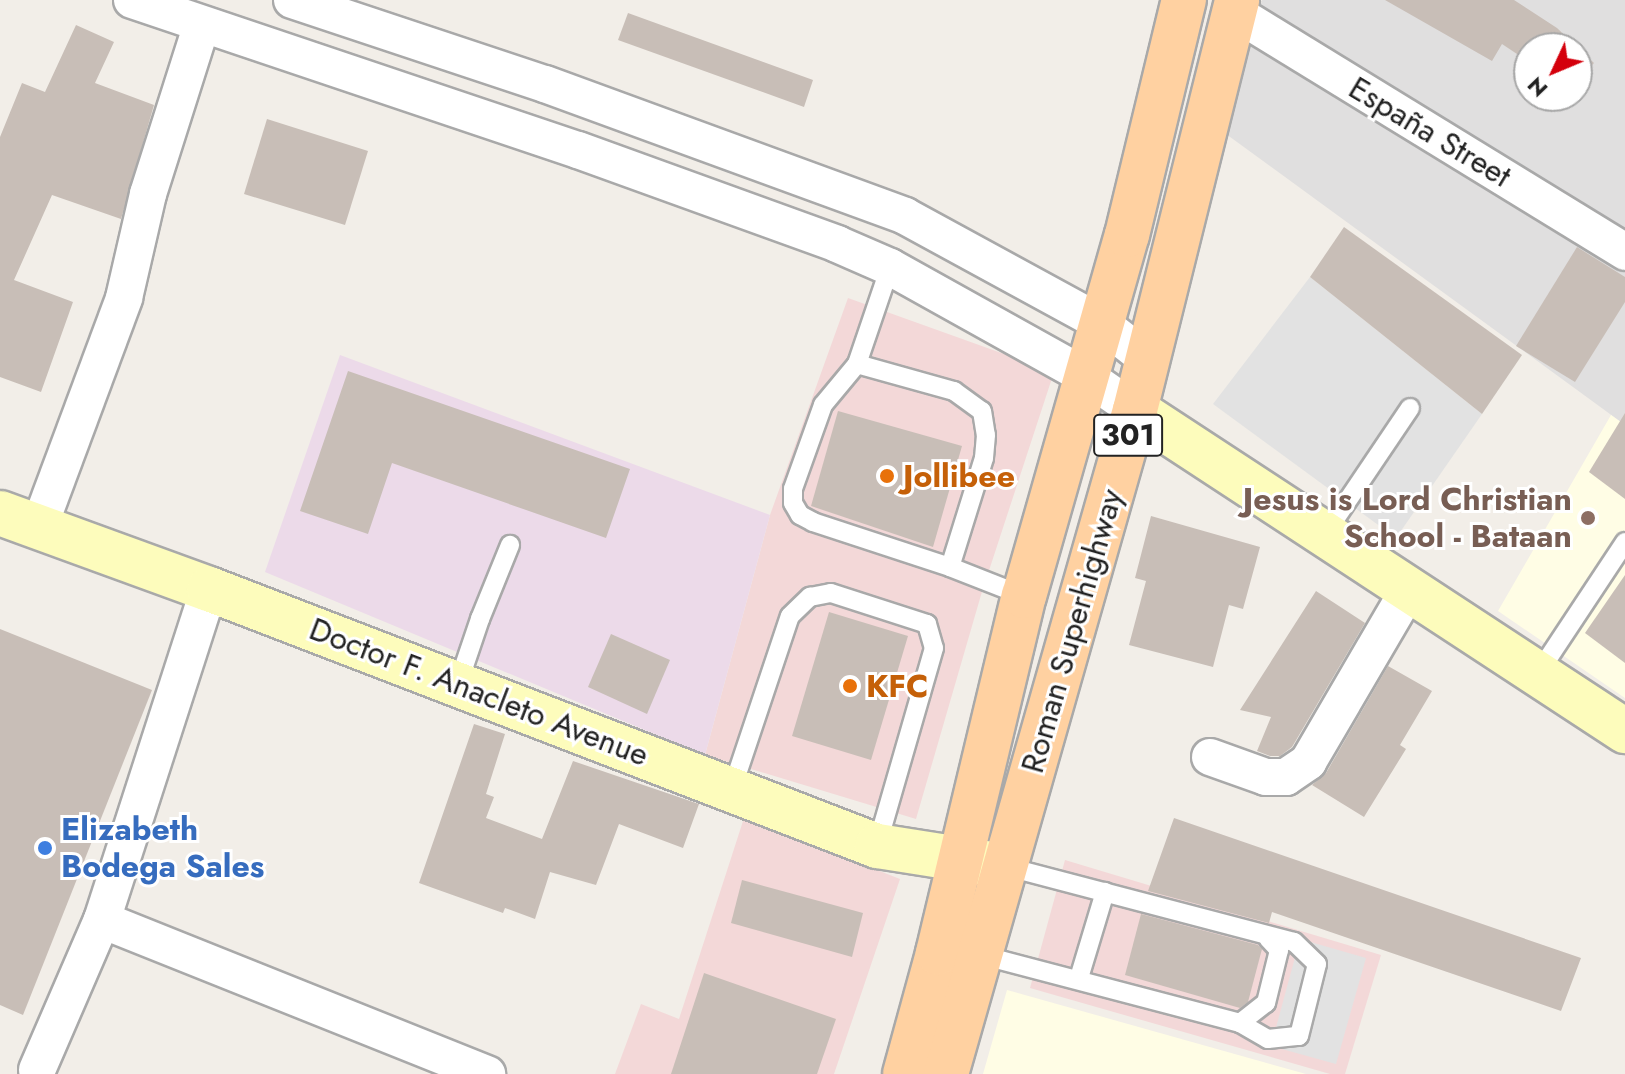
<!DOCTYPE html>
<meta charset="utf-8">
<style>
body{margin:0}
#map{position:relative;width:1625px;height:1074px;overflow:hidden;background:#f2eee8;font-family:Jost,sans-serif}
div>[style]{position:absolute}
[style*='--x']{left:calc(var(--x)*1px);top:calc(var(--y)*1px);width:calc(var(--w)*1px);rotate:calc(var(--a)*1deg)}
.residential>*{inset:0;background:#e0dfdf}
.commercial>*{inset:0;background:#f3d8d8}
.industrial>*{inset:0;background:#ecdae9}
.education>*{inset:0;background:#fffde5}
.parking>*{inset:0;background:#e2e2e2}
.building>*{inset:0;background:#c8beb7}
.roads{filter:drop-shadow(2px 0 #a9a9a9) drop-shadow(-2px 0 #a9a9a9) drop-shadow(0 2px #a9a9a9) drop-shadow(0 -2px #a9a9a9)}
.lane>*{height:18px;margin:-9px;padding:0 9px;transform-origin:9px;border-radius:9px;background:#fff}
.street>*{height:36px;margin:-18px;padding:0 18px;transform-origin:18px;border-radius:18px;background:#fff}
.secondary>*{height:44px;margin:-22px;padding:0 22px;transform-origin:22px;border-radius:22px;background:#fdfcbc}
.primary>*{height:44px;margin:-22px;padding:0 22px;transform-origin:22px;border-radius:22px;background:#ffd1a1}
.dots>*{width:22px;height:22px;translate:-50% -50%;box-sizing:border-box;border:4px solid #fff;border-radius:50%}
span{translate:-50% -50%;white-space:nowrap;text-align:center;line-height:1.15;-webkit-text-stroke:6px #fff;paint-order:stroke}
.shield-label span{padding:2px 6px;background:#fff;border:2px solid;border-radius:6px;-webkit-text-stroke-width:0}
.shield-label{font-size:30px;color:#222;font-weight:700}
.street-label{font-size:32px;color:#222}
.food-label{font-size:32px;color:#c56008;font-weight:700}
.left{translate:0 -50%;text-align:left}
.education-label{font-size:32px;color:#785e54;font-weight:700}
.right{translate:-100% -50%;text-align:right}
.shop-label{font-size:32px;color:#366cbe;font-weight:700}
.north{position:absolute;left:1513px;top:32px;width:80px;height:80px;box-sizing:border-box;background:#fff;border:2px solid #a7a7a7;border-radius:50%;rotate:226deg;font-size:22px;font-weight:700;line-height:32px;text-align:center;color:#222}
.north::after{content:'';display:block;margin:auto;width:28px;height:36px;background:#d4000c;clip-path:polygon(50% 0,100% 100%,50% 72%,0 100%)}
</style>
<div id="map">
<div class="residential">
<i style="clip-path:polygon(evenodd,1262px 0,1625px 0,1625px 425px,1226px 134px,1262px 0,1529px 48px,1577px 48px,1577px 96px,1529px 96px,1529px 48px)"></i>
</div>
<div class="commercial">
<i style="clip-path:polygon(848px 298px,1054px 372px,981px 595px,916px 819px,705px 755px,770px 515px)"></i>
<i style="clip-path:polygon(744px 818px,900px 879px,834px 1074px,615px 1074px,641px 1004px,679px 1019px)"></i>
<i style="clip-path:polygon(1065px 860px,1381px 955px,1345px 1074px,1330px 1074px,1030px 988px)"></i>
</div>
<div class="industrial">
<i style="clip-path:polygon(340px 355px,770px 515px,705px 755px,265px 572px)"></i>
</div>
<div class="education">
<i style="clip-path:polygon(1611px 415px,1625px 425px,1625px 698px,1498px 611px)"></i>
<i style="clip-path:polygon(1007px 990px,1306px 1074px,983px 1074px)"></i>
</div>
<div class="parking">
<i style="clip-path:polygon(1310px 277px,1482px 414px,1396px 538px,1213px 404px)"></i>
<i style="clip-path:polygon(1300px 939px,1366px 958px,1336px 1064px,1271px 1046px)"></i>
</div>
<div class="building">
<i style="clip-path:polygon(1385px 0,1514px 0,1557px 28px,1594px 63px,1577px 81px,1577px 48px,1529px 48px,1529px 62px,1502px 44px,1492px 61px)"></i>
<i style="clip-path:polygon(628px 13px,813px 80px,804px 107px,618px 40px)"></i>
<i style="clip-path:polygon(76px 25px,114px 42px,95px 83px,154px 105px,121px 219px,52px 195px,14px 280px,73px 302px,41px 392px,0 377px,0 137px,22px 83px,45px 92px)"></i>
<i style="clip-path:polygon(267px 119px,368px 151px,345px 225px,244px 194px)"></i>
<i style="clip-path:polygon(1344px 227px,1522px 355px,1482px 414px,1310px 277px)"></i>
<i style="clip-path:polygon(1577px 247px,1625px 277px,1625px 302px,1575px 382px,1516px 346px)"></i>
<i style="clip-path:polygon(348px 371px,630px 469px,606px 538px,392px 463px,368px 534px,300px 511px)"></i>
<i style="clip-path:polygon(838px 411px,962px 446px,933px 547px,811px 506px)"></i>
<i style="clip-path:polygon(1625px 413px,1625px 499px,1589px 472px)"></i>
<i style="clip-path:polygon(1151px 516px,1260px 547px,1243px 609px,1229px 605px,1213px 667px,1129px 645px,1146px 581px,1135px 578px)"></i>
<i style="clip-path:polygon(1625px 575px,1625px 663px,1585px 633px)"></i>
<i style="clip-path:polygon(1316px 591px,1365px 623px,1292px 747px,1280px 756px,1270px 756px,1257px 751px,1271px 717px,1240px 710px)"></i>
<i style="clip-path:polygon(829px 612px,908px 636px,871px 760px,792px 736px)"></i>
<i style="clip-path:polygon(0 629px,152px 690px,23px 1015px,0 1005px)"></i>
<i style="clip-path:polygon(611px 634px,670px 660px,647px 714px,588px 687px)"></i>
<i style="clip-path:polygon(1388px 666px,1432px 691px,1400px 745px,1406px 749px,1364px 817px,1312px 785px,1326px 773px)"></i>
<i style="clip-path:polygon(474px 724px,505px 734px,486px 794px,494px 797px,486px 818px,542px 839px,573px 761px,699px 804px,683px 848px,619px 824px,596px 885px,550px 872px,535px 919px,505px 908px,503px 913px,419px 883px)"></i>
<i style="clip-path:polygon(1174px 818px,1581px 958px,1561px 1011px,1272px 912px,1269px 923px,1148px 891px)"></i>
<i style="clip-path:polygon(742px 880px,863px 913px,852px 957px,731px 923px)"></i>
<i style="clip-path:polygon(1141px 914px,1258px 945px,1262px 949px,1248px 1002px,1240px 1008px,1125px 975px)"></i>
<i style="clip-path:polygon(704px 973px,836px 1019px,817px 1074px,671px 1074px)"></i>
</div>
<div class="roads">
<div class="lane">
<i style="--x:890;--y:267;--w:102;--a:108.8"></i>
<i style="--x:857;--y:364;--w:53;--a:129.7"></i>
<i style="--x:823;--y:405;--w:89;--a:109.7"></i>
<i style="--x:793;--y:489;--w:14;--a:90"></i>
<i style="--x:793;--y:503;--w:14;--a:60"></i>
<i style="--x:800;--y:515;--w:15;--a:28"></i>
<i style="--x:813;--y:522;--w:144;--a:18.2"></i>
<i style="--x:857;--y:364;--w:101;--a:15.6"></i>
<i style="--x:954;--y:391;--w:34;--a:36"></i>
<i style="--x:982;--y:411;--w:24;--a:81"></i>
<i style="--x:986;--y:435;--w:23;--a:95"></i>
<i style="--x:984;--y:458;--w:114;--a:107.3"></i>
<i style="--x:950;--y:567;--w:79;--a:21.4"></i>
<i style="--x:1325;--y:534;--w:152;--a:-56"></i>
<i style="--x:1539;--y:672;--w:156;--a:-56.5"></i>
<i style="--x:458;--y:684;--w:69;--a:-71.3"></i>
<i style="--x:480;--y:619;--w:80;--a:-67.9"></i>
<i style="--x:732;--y:789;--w:182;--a:-71.5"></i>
<i style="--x:790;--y:616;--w:28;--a:-44"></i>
<i style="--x:810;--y:597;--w:21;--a:-11"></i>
<i style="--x:831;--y:593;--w:101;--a:17.9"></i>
<i style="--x:927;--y:624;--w:25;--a:74"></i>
<i style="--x:934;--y:648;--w:206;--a:106.1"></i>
<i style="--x:981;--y:955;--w:268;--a:14.7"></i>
<i style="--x:1240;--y:1023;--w:32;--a:30"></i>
<i style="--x:1268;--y:1039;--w:31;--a:-6"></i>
<i style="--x:1299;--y:1036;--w:74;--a:-76"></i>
<i style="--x:1317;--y:964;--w:32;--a:-136"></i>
<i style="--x:1294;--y:942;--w:299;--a:-165.3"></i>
<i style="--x:1079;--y:978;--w:90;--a:-73.2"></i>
<i style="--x:1240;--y:1023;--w:33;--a:-38"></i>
<i style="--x:1266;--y:1003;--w:55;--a:-76.2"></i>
<i style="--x:1279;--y:950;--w:16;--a:-133"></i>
</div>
<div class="street">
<i style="--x:132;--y:0;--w:471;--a:18.6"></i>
<i style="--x:578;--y:150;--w:276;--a:19.9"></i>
<i style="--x:837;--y:244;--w:58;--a:23.5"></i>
<i style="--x:890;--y:267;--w:224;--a:29.1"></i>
<i style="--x:1086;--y:376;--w:60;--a:34.8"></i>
<i style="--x:292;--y:0;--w:267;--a:18.4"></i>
<i style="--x:545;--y:84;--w:383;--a:20.1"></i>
<i style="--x:905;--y:216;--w:223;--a:28.6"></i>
<i style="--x:1101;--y:323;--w:58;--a:38"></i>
<i style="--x:1234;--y:12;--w:459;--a:31.5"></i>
<i style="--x:39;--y:527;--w:244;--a:-69.6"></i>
<i style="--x:124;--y:298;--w:107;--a:-77"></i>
<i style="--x:148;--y:194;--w:178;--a:-72.4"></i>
<i style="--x:1210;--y:757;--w:59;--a:19.7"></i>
<i style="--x:1266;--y:777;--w:20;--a:0"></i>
<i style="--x:1286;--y:777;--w:27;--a:-34"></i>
<i style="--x:1308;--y:762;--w:200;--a:-59.7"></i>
<i style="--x:102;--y:920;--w:415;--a:21.8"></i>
<i style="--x:37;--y:1070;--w:163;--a:-66.6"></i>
<i style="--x:102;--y:920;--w:348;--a:-72.1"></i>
</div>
<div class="secondary">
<i style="--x:1135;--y:410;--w:586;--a:33.23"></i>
<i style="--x:0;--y:513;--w:222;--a:20"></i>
<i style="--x:209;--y:589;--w:716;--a:21.04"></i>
<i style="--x:877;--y:846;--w:123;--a:8.9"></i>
</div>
<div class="primary">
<i style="--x:905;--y:1074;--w:125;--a:-74.7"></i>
<i style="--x:938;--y:953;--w:367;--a:-76.5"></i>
<i style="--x:1024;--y:596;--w:375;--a:-74.1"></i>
<i style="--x:1127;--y:235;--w:242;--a:-76.4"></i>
<i style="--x:946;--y:1074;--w:690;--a:-74.11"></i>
<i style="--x:1135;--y:410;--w:422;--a:-76"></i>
</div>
</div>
<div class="dots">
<i style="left:887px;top:476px;background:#e8710a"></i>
<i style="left:1588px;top:518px;background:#8d6e63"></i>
<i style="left:850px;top:686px;background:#e8710a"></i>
<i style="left:45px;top:848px;background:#3f7fe0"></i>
</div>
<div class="shield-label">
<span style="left:1128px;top:435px">301</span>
</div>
<div class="street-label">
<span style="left:1430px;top:132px;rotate:31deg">España Street</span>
<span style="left:1072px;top:631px;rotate:-74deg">Roman Superhighway</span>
<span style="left:479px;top:692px;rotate:21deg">Doctor F. Anacleto Avenue</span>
</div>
<div class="food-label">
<span class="left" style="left:903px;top:476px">Jollibee</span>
<span class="left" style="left:866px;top:686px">KFC</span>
</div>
<div class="education-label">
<span class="right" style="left:1572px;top:518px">Jesus is Lord Christian<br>School - Bataan</span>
</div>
<div class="shop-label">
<span class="left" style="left:61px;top:848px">Elizabeth<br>Bodega Sales</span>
</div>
<div class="north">N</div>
</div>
